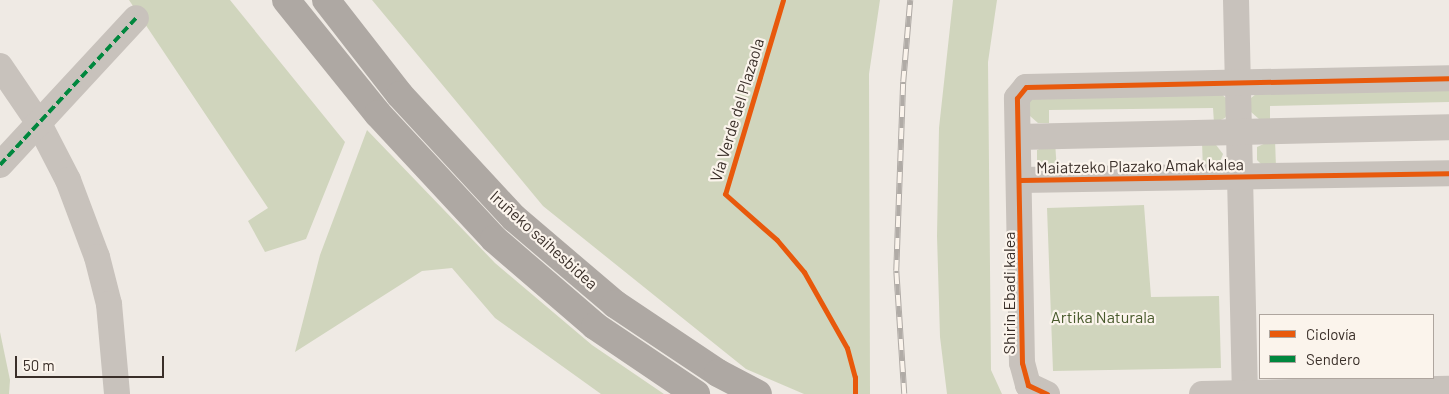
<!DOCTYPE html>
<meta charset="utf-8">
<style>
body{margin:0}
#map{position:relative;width:1449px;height:394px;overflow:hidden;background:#efeae4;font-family:Barlow,sans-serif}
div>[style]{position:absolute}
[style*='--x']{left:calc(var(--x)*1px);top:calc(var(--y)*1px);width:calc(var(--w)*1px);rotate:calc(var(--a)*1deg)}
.green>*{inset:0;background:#d0d5bd}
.minor>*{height:26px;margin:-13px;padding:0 13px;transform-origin:13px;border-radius:13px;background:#c8c2bc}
.highway>*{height:28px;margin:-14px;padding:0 14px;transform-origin:14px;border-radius:14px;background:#aea8a3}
.rail>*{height:5.5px;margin-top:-2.75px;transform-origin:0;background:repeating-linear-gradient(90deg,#fbf4ec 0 11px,#b0aba6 0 22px);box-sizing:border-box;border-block:1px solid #b0aba6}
.quiet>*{height:4px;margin-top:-2px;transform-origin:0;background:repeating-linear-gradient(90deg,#00873e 0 8px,transparent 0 12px)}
.cycleway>*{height:5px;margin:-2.5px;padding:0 2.5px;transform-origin:2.5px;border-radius:2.5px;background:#e8590c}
span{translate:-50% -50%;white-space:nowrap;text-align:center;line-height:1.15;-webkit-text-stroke:4.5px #fbf4ec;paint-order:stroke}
.street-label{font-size:16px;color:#3a2f29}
.park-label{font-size:16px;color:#485a2c}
.legend{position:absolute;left:1259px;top:314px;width:175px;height:65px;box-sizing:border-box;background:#fbf4ec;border:1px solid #aea59e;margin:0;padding:6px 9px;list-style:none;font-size:15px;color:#3a2f29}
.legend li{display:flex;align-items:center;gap:10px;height:25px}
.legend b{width:25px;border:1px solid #aea59e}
.scale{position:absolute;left:15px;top:356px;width:149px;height:22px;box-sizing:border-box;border:2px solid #3a2f29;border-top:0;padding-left:6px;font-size:15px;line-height:18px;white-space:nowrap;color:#3a2f29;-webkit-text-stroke:4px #fbf4ec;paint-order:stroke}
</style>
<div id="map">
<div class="green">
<i style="clip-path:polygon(129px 0,230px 0,345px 142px,306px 239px,265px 252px,248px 221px,268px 208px)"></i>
<i style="clip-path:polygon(372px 0,880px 0,869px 74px,870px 394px,804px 394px,746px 369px,543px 206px)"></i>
<i style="clip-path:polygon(953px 0,997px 0,988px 62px,991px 370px,1002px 394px,947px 394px,940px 337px,937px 236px,939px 128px)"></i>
<i style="clip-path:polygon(1449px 86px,1449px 102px,1270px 106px,1270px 120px,1259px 119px,1251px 112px,1251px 98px,1256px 94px)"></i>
<i style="clip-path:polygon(1220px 93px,1227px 99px,1229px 111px,1225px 118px,1214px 123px,1213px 108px,1049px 110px,1049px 123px,1038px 123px,1030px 116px,1029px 102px,1034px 98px)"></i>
<i style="clip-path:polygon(367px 130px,495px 263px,592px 345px,664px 394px,601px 394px,495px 318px,452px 268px,422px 271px,295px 352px,320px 255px)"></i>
<i style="clip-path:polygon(1275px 139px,1276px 168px,1265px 168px,1257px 160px,1257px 147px)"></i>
<i style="clip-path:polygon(1202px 141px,1213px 141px,1223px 154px,1218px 167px,1203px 172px)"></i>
<i style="clip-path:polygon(1055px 142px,1057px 171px,1045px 171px,1037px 164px,1037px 150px)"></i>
<i style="clip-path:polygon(1144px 205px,1151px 297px,1219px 296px,1221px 368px,1053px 371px,1047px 208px)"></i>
<i style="clip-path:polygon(0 332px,10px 380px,9px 394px,0 394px)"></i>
</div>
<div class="minor">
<i style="--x:1236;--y:0;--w:393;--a:88.7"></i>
<i style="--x:0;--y:66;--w:68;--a:55.8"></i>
<i style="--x:38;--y:122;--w:65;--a:62.7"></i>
<i style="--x:68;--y:180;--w:82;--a:69.4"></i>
<i style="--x:97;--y:257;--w:49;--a:75.7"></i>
<i style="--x:109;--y:304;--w:90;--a:84.9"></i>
<i style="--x:1018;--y:137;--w:431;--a:-1.3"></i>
<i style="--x:0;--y:165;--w:200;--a:-47.2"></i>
<i style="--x:1020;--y:180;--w:429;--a:-0.9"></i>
<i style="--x:1047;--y:394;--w:21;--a:-155"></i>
<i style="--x:1028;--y:385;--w:23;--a:-105"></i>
<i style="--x:1022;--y:363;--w:265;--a:-91.1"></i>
<i style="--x:1017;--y:98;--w:14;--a:-51"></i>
<i style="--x:1026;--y:87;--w:423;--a:-1.2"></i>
<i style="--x:1202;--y:394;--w:247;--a:-1.2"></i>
</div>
<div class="highway">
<i style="--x:286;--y:0;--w:146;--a:51.1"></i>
<i style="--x:378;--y:114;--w:171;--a:47.1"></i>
<i style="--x:494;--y:239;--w:133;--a:40.7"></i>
<i style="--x:595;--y:326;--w:122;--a:34"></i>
<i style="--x:326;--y:0;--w:120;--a:52.1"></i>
<i style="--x:400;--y:95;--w:168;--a:47.2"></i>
<i style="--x:514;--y:218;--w:133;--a:40.4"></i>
<i style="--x:615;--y:304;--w:124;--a:33.8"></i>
<i style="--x:718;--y:373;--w:45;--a:27.7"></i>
</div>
<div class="rail">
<i style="--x:904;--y:394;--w:123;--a:-93.7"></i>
<i style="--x:896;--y:271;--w:189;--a:-87.9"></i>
<i style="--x:903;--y:82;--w:82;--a:-85.1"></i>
</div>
<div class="quiet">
<i style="--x:0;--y:165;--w:200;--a:-47.2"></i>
</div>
<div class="cycleway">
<i style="--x:783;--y:0;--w:202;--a:106.6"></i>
<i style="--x:725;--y:194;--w:69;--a:41.5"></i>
<i style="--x:777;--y:240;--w:42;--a:49.8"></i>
<i style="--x:804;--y:272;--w:87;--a:60.5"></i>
<i style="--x:847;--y:348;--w:30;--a:75"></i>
<i style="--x:855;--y:377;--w:17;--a:90"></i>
<i style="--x:1020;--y:180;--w:429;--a:-0.9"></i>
<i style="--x:1047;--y:394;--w:21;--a:-155"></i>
<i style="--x:1028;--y:385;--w:23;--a:-105"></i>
<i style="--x:1022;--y:363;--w:265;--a:-91.1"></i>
<i style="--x:1017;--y:98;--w:14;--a:-51"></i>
<i style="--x:1026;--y:87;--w:423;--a:-1.2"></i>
</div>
<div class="street-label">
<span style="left:737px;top:110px;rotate:-73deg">Vía Verde del Plazaola</span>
<span style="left:1140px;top:166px;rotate:-1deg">Maiatzeko Plazako Amak kalea</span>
<span style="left:544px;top:240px;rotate:42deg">Iruñeko saihesbidea</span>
<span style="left:1009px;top:293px;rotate:-90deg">Shirin Ebadi kalea</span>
</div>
<div class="park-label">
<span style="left:1103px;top:317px">Artika Naturala</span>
</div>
<ul class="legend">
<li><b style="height:6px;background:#e8590c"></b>Ciclovía</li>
<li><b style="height:6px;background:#00873e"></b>Sendero</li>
</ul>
<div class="scale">50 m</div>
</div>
